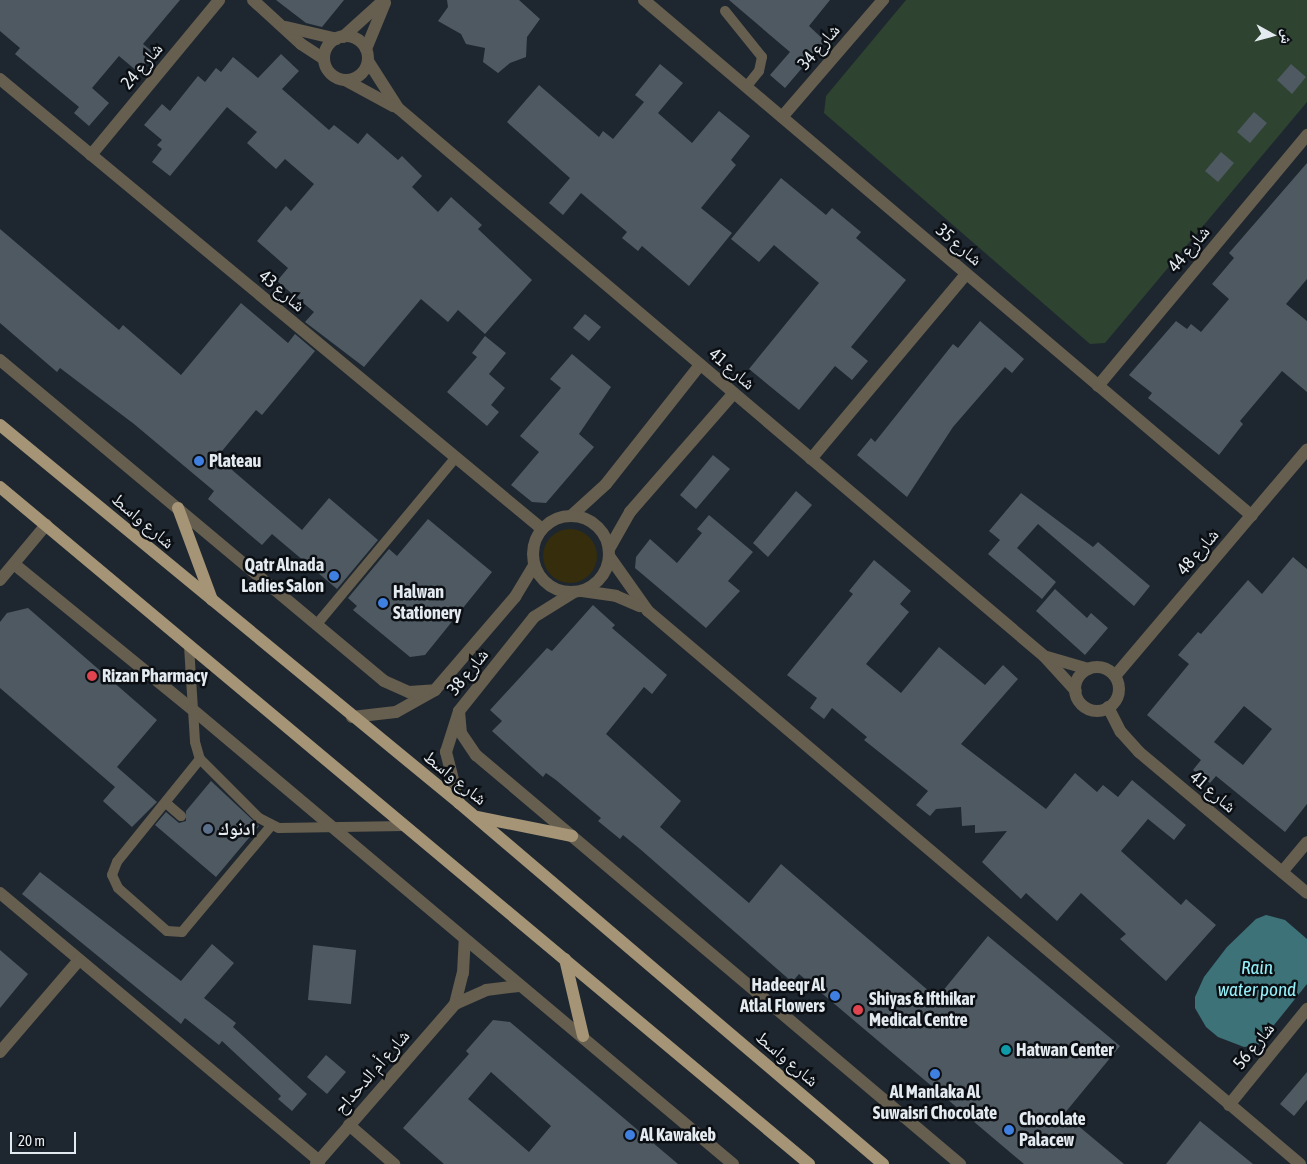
<!DOCTYPE html>
<meta charset="utf-8">
<style>
body{margin:0}
#map{position:relative;width:1307px;height:1164px;overflow:hidden;background:#1e2730;font-family:"Asap Condensed","Noto Naskh Arabic",sans-serif}
div>[style]{position:absolute}
[style*='--x']{left:calc(var(--x)*1px);top:calc(var(--y)*1px);width:calc(var(--w)*1px);rotate:calc(var(--a)*1deg)}
.green>*{inset:0;background:#2e4330}
.sand>*{inset:0;background:#352d0c}
.round{border-radius:50%}
.water>*{inset:0;background:#3d7278}
.building>*{inset:0;background:#4e5962}
.lane>*{height:10px;margin:-5px;padding:0 5px;transform-origin:5px;border-radius:5px;background:#665e4e}
.street>*{height:12px;margin:-6px;padding:0 6px;transform-origin:6px;border-radius:6px;background:#665e4e}
.street>.ring{margin:-6px;padding:0;box-sizing:content-box;background:none;border:12px solid #665e4e;border-radius:50%}
.primary>*{height:12px;margin:-6px;padding:0 6px;transform-origin:6px;border-radius:6px;background:#a59475}
.dots>*{width:14px;height:14px;translate:-50% -50%;box-sizing:border-box;border:2px solid #0b0f13;border-radius:50%}
span{translate:-50% -50%;white-space:nowrap;text-align:center;line-height:1.15;-webkit-text-stroke:5px #0b0f13;paint-order:stroke}
.street-label{font-size:18px;color:#e3eaf0}
.poi-label{font-size:18px;color:#e3eaf0;font-weight:700}
.left{translate:0 -50%;text-align:left}
.right{translate:-100% -50%;text-align:right}
.water-label{font-size:19px;color:#95f0f9;font-style:italic}
.north{position:absolute;left:1247px;top:10px;width:50px;height:50px;-webkit-text-stroke:4px #0b0f13;paint-order:stroke;rotate:97deg;font-size:14px;font-weight:700;line-height:20px;text-align:center;color:#e3eaf0}
.north::after{content:'';display:block;margin:auto;width:18px;height:22px;background:#e3eaf0;clip-path:polygon(50% 0,100% 100%,50% 72%,0 100%)}
.scale{position:absolute;left:10px;top:1132px;width:66px;height:22px;box-sizing:border-box;border:2px solid #e3eaf0;border-top:0;padding-left:6px;font-size:15px;line-height:18px;white-space:nowrap;color:#e3eaf0;-webkit-text-stroke:4px #0b0f13;paint-order:stroke}
</style>
<div id="map">
<div class="green">
<i style="clip-path:polygon(906px 0,1307px 0,1307px 102px,1105px 343px,1090px 344px,824px 113px,826px 96px)"></i>
</div>
<div class="sand">
<i class="round" style="left:543px;top:529px;width:54px;height:54px"></i>
</div>
<div class="water">
<i style="clip-path:polygon(1266px 915px,1285px 920px,1307px 939px,1307px 984px,1258px 1045px,1244px 1047px,1218px 1037px,1206px 1027px,1195px 1008px,1195px 997px,1204px 977px,1227px 947px,1256px 919px)"></i>
</div>
<div class="building">
<i style="clip-path:polygon(0 0,180px 0,143px 44px,154px 53px,138px 72px,119px 56px,92px 88px,109px 103px,89px 126px,74px 113px,79px 107px,15px 54px,20px 48px,0 31px)"></i>
<i style="clip-path:polygon(276px 0,344px 0,322px 27px,306px 23px)"></i>
<i style="clip-path:polygon(447px 0,519px 0,540px 19px,527px 37px,526px 57px,510px 63px,498px 73px,483px 62px,485px 48px,466px 44px,461px 34px,438px 21px,448px 7px)"></i>
<i style="clip-path:polygon(729px 0,830px 0,809px 26px,825px 41px,785px 88px,770px 75px,790px 52px)"></i>
<i style="clip-path:polygon(281px 54px,299px 71px,282px 89px,329px 130px,334px 125px,358px 144px,367px 133px,398px 160px,402px 156px,422px 176px,412px 187px,438px 212px,451px 197px,482px 225px,478px 229px,532px 280px,485px 334px,458px 310px,448px 322px,421px 299px,364px 367px,305px 322px,314px 312px,277px 281px,288px 268px,257px 241px,286px 206px,291px 211px,314px 184px,285px 159px,276px 169px,247px 143px,257px 132px,227px 107px,170px 176px,152px 162px,162px 149px,157px 145px,162px 140px,144px 125px,162px 104px,170px 111px,198px 76px,205px 82px,216px 68px,221px 72px,233px 57px,258px 78px)"></i>
<i style="clip-path:polygon(660px 64px,683px 83px,658px 113px,692px 143px,719px 111px,750px 136px,731px 160px,736px 165px,701px 208px,732px 233px,689px 286px,642px 246px,638px 251px,622px 238px,627px 232px,581px 193px,563px 215px,549px 203px,570px 178px,507px 122px,539px 85px,599px 137px,603px 131px,613px 139px,644px 102px,635px 95px)"></i>
<i style="clip-path:polygon(1291px 64px,1306px 77px,1292px 94px,1277px 80px)"></i>
<i style="clip-path:polygon(1254px 112px,1267px 123px,1250px 143px,1237px 132px)"></i>
<i style="clip-path:polygon(1221px 152px,1234px 163px,1218px 182px,1205px 171px)"></i>
<i style="clip-path:polygon(1307px 163px,1307px 279px,1286px 304px,1307px 321px,1307px 392px,1282px 371px,1240px 421px,1243px 424px,1219px 455px,1148px 398px,1152px 393px,1129px 375px,1176px 321px,1187px 329px,1191px 324px,1201px 332px,1229px 299px,1212px 284px,1234px 258px,1229px 253px)"></i>
<i style="clip-path:polygon(781px 178px,826px 215px,832px 208px,861px 232px,856px 238px,906px 280px,851px 347px,868px 361px,852px 380px,835px 366px,799px 410px,749px 369px,819px 283px,774px 245px,759px 262px,731px 239px)"></i>
<i style="clip-path:polygon(0 229px,119px 330px,123px 325px,181px 375px,241px 303px,288px 343px,295px 334px,315px 351px,262px 415px,256px 410px,217px 457px,302px 530px,329px 498px,378px 540px,337px 589px,272px 534px,262px 545px,208px 499px,214px 491px,134px 424px,60px 368px,57px 372px,0 323px)"></i>
<i style="clip-path:polygon(585px 314px,601px 327px,589px 341px,573px 328px)"></i>
<i style="clip-path:polygon(980px 321px,1024px 359px,1012px 373px,1005px 367px,953px 427px,907px 497px,857px 455px,871px 438px,875px 442px,953px 344px,958px 348px)"></i>
<i style="clip-path:polygon(485px 336px,506px 353px,489px 374px,505px 388px,491px 405px,499px 412px,487px 426px,447px 392px,477px 357px,472px 353px)"></i>
<i style="clip-path:polygon(572px 354px,611px 387px,579px 434px,594px 447px,546px 503px,532px 502px,511px 485px,539px 452px,520px 436px,561px 388px,550px 379px)"></i>
<i style="clip-path:polygon(713px 455px,730px 469px,696px 509px,680px 495px)"></i>
<i style="clip-path:polygon(796px 491px,812px 505px,768px 557px,753px 543px)"></i>
<i style="clip-path:polygon(1021px 493px,1093px 547px,1098px 542px,1150px 586px,1134px 606px,1038px 524px,1017px 548px,1056px 582px,1042px 599px,988px 554px,1000px 540px,989px 531px)"></i>
<i style="clip-path:polygon(709px 515px,753px 552px,728px 581px,740px 591px,706px 628px,635px 568px,636px 557px,650px 539px,677px 563px,702px 533px,697px 529px)"></i>
<i style="clip-path:polygon(428px 519px,492px 572px,425px 655px,410px 657px,353px 610px,357px 606px,348px 598px,389px 549px,397px 556px)"></i>
<i style="clip-path:polygon(evenodd,1293px 557px,1307px 569px,1307px 804px,1285px 832px,1216px 776px,1210px 783px,1193px 770px,1201px 760px,1147px 715px,1189px 664px,1178px 655px,1198px 632px,1201px 634px,1248px 580px,1262px 594px,1293px 557px,1244px 706px,1272px 729px,1243px 765px,1214px 742px,1244px 706px)"></i>
<i style="clip-path:polygon(874px 560px,911px 591px,900px 604px,909px 612px,866px 664px,901px 693px,939px 647px,985px 685px,1003px 665px,1018px 679px,961px 744px,1046px 809px,1075px 773px,1097px 792px,1103px 785px,1118px 797px,1132px 780px,1186px 825px,1174px 840px,1148px 819px,1121px 851px,1181px 905px,1186px 899px,1216px 925px,1166px 981px,1120px 939px,1126px 934px,1081px 893px,1057px 921px,1026px 893px,1021px 899px,982px 862px,1007px 831px,975px 833px,975px 825px,962px 826px,961px 807px,936px 809px,930px 816px,916px 805px,928px 791px,864px 740px,867px 737px,832px 708px,824px 719px,810px 708px,817px 698px,787px 675px,853px 594px,849px 591px)"></i>
<i style="clip-path:polygon(1055px 589px,1087px 618px,1091px 613px,1108px 628px,1085px 655px,1036px 611px)"></i>
<i style="clip-path:polygon(593px 605px,615px 625px,612px 628px,667px 675px,652px 694px,644px 687px,606px 734px,681px 801px,660px 827px,749px 903px,781px 864px,937px 998px,988px 936px,1120px 1046px,1064px 1114px,1124px 1164px,1024px 1164px,799px 974px,792px 982px,640px 849px,623px 835px,620px 839px,598px 821px,601px 818px,556px 780px,546px 773px,543px 777px,492px 731px,502px 721px,490px 710px,547px 648px,552px 651px)"></i>
<i style="clip-path:polygon(28px 608px,157px 720px,117px 767px,157px 802px,132px 827px,103px 801px,115px 787px,0 688px,0 622px,7px 613px)"></i>
<i style="clip-path:polygon(211px 781px,259px 826px,216px 877px,155px 825px,166px 812px,179px 823px,186px 821px,186px 811px)"></i>
<i style="clip-path:polygon(40px 872px,181px 981px,212px 944px,234px 963px,204px 998px,236px 1023px,233px 1027px,307px 1094px,292px 1111px,278px 1099px,281px 1096px,222px 1041px,219px 1045px,185px 1018px,181px 1024px,22px 894px)"></i>
<i style="clip-path:polygon(313px 945px,356px 950px,351px 1004px,308px 1000px)"></i>
<i style="clip-path:polygon(0 950px,28px 974px,0 1008px)"></i>
<i style="clip-path:polygon(evenodd,493px 1020px,510px 1022px,678px 1164px,444px 1164px,403px 1128px,469px 1054px,466px 1051px,493px 1020px,491px 1072px,551px 1126px,529px 1152px,468px 1099px,491px 1072px)"></i>
<i style="clip-path:polygon(326px 1055px,346px 1072px,327px 1094px,307px 1077px)"></i>
<i style="clip-path:polygon(1307px 1072px,1307px 1100px,1294px 1116px,1280px 1104px)"></i>
<i style="clip-path:polygon(1200px 1121px,1253px 1164px,1166px 1164px)"></i>
</div>
<div class="lane">
<i style="--x:725;--y:11;--w:59;--a:51.2"></i>
<i style="--x:762;--y:57;--w:14;--a:102"></i>
<i style="--x:759;--y:71;--w:21;--a:129"></i>
<i style="--x:317;--y:624;--w:217;--a:-50.2"></i>
<i style="--x:189;--y:646;--w:96;--a:86.4"></i>
<i style="--x:195;--y:742;--w:18;--a:74"></i>
<i style="--x:200;--y:759;--w:83;--a:45"></i>
<i style="--x:259;--y:818;--w:22;--a:27"></i>
<i style="--x:279;--y:828;--w:125;--a:-0.9"></i>
<i style="--x:200;--y:759;--w:132;--a:128.9"></i>
<i style="--x:117;--y:862;--w:14;--a:111"></i>
<i style="--x:112;--y:875;--w:14;--a:65"></i>
<i style="--x:118;--y:888;--w:65;--a:41.3"></i>
<i style="--x:167;--y:931;--w:15;--a:4"></i>
<i style="--x:182;--y:932;--w:138;--a:-50"></i>
<i style="--x:166;--y:803;--w:20;--a:41"></i>
</div>
<div class="street">
<i style="--x:253;--y:0;--w:65;--a:42.5"></i>
<i style="--x:301;--y:44;--w:27;--a:33"></i>
<i style="--x:644;--y:0;--w:797;--a:40.32"></i>
<i style="--x:286;--y:27;--w:52;--a:13.2"></i>
<i class="ring" style="left:324px;top:36px;width:32px;height:32px"></i>
<i style="--x:343;--y:37;--w:55;--a:-42.1"></i>
<i style="--x:366;--y:49;--w:50;--a:-67.6"></i>
<i style="--x:368;--y:61;--w:56;--a:57.4"></i>
<i style="--x:398;--y:108;--w:847;--a:40.31"></i>
<i style="--x:1044;--y:656;--w:47;--a:47.6"></i>
<i style="--x:0;--y:79;--w:704;--a:39.7"></i>
<i style="--x:345;--y:80;--w:55;--a:28.4"></i>
<i style="--x:782;--y:117;--w:155;--a:-49.2"></i>
<i style="--x:91;--y:155;--w:201;--a:-50.4"></i>
<i style="--x:0;--y:360;--w:500;--a:39.89"></i>
<i style="--x:384;--y:681;--w:27;--a:24"></i>
<i style="--x:409;--y:692;--w:26;--a:-4"></i>
<i style="--x:1098;--y:386;--w:327;--a:-50.2"></i>
<i style="--x:811;--y:459;--w:241;--a:-50"></i>
<i style="--x:571;--y:516;--w:47;--a:-42.4"></i>
<i style="--x:606;--y:484;--w:152;--a:-51.7"></i>
<i class="ring" style="left:533px;top:516px;width:64px;height:64px"></i>
<i style="--x:609;--y:549;--w:43;--a:-60.4"></i>
<i style="--x:630;--y:512;--w:157;--a:-48.9"></i>
<i style="--x:609;--y:556;--w:67;--a:54.7"></i>
<i style="--x:648;--y:611;--w:855;--a:40.3"></i>
<i style="--x:14;--y:564;--w:230;--a:39.2"></i>
<i style="--x:192;--y:709;--w:707;--a:40.07"></i>
<i style="--x:0;--y:580;--w:72;--a:-50.1"></i>
<i style="--x:582;--y:591;--w:34;--a:8"></i>
<i style="--x:616;--y:596;--w:26;--a:23"></i>
<i style="--x:1047;--y:657;--w:43;--a:16.3"></i>
<i class="ring" style="left:1075px;top:667px;width:32px;height:32px"></i>
<i style="--x:1115;--y:676;--w:297;--a:-49.7"></i>
<i style="--x:1108;--y:707;--w:28;--a:63"></i>
<i style="--x:1121;--y:732;--w:27;--a:48"></i>
<i style="--x:1139;--y:752;--w:219;--a:40"></i>
<i style="--x:459;--y:711;--w:22;--a:85"></i>
<i style="--x:461;--y:733;--w:27;--a:56"></i>
<i style="--x:476;--y:755;--w:634;--a:40.2"></i>
<i style="--x:352;--y:717;--w:44;--a:-6.5"></i>
<i style="--x:396;--y:712;--w:45;--a:-29.4"></i>
<i style="--x:435;--y:690;--w:123;--a:-49.3"></i>
<i style="--x:515;--y:597;--w:37;--a:-59"></i>
<i style="--x:459;--y:803;--w:53;--a:-104.3"></i>
<i style="--x:446;--y:752;--w:43;--a:-72.4"></i>
<i style="--x:459;--y:711;--w:120;--a:-51.4"></i>
<i style="--x:534;--y:617;--w:47;--a:-32"></i>
<i style="--x:1282;--y:872;--w:39;--a:-50"></i>
<i style="--x:0;--y:893;--w:417;--a:40"></i>
<i style="--x:455;--y:1004;--w:32;--a:-76"></i>
<i style="--x:463;--y:973;--w:33;--a:-87"></i>
<i style="--x:0;--y:1052;--w:121;--a:-49.3"></i>
<i style="--x:1229;--y:1105;--w:124;--a:-50.9"></i>
<i style="--x:349;--y:1125;--w:60;--a:40.9"></i>
<i style="--x:316;--y:1164;--w:212;--a:-49"></i>
<i style="--x:455;--y:1004;--w:34;--a:-24"></i>
<i style="--x:486;--y:990;--w:33;--a:-7"></i>
</div>
<div class="primary">
<i style="--x:0;--y:425;--w:595;--a:39.47"></i>
<i style="--x:459;--y:803;--w:557;--a:40.41"></i>
<i style="--x:0;--y:487;--w:1055;--a:39.92"></i>
<i style="--x:178;--y:508;--w:98;--a:69.7"></i>
<i style="--x:477;--y:817;--w:97;--a:11.3"></i>
<i style="--x:565;--y:959;--w:79;--a:76.8"></i>
</div>
<div class="dots">
<i style="left:199px;top:461px;background:#3f7fe0"></i>
<i style="left:334px;top:576px;background:#3f7fe0"></i>
<i style="left:383px;top:603px;background:#3f7fe0"></i>
<i style="left:92px;top:676px;background:#e0444e"></i>
<i style="left:208px;top:829px;background:#5c6f8a"></i>
<i style="left:835px;top:996px;background:#3f7fe0"></i>
<i style="left:858px;top:1010px;background:#e0444e"></i>
<i style="left:1006px;top:1050px;background:#0f9aa8"></i>
<i style="left:935px;top:1074px;background:#3f7fe0"></i>
<i style="left:1009px;top:1130px;background:#3f7fe0"></i>
<i style="left:630px;top:1135px;background:#3f7fe0"></i>
</div>
<div class="street-label">
<span style="left:819px;top:47px;rotate:-49deg">شارع 34</span>
<span style="left:142px;top:66px;rotate:-50deg">شارع 24</span>
<span style="left:959px;top:245px;rotate:40deg">شارع 35</span>
<span style="left:1189px;top:249px;rotate:-50deg">شارع 44</span>
<span style="left:282px;top:291px;rotate:40deg">شارع 43</span>
<span style="left:732px;top:369px;rotate:40deg">شارع 41</span>
<span style="left:143px;top:521px;rotate:40deg">شارع واسط</span>
<span style="left:1198px;top:552px;rotate:-50deg">شارع 48</span>
<span style="left:468px;top:672px;rotate:-51deg">شارع 38</span>
<span style="left:455px;top:778px;rotate:39deg">شارع واسط</span>
<span style="left:1213px;top:792px;rotate:40deg">شارع 41</span>
<span style="left:1254px;top:1046px;rotate:-51deg">شارع 56</span>
<span style="left:787px;top:1059px;rotate:40deg">شارع واسط</span>
<span style="left:372px;top:1072px;rotate:-49deg">شارع أم الدحداح</span>
</div>
<div class="poi-label">
<span class="left" style="left:209px;top:461px">Plateau</span>
<span class="right" style="left:324px;top:576px">Qatr Alnada<br>Ladies Salon</span>
<span class="left" style="left:393px;top:603px">Halwan<br>Stationery</span>
<span class="left" style="left:102px;top:676px">Rizan Pharmacy</span>
<span class="left" style="left:218px;top:829px">ادنوك</span>
<span class="right" style="left:825px;top:996px">Hadeeqr Al<br>Atlal Flowers</span>
<span class="left" style="left:869px;top:1010px">Shiyas &amp; Ifthikar<br>Medical Centre</span>
<span class="left" style="left:1016px;top:1050px">Hatwan Center</span>
<span style="left:935px;top:1103px">Al Manlaka Al<br>Suwaisri Chocolate</span>
<span class="left" style="left:1019px;top:1130px">Chocolate<br>Palacew</span>
<span class="left" style="left:640px;top:1135px">Al Kawakeb</span>
</div>
<div class="water-label">
<span style="left:1257px;top:979px">Rain<br>water pond</span>
</div>
<div class="north">ش</div>
<div class="scale">20 m</div>
</div>
